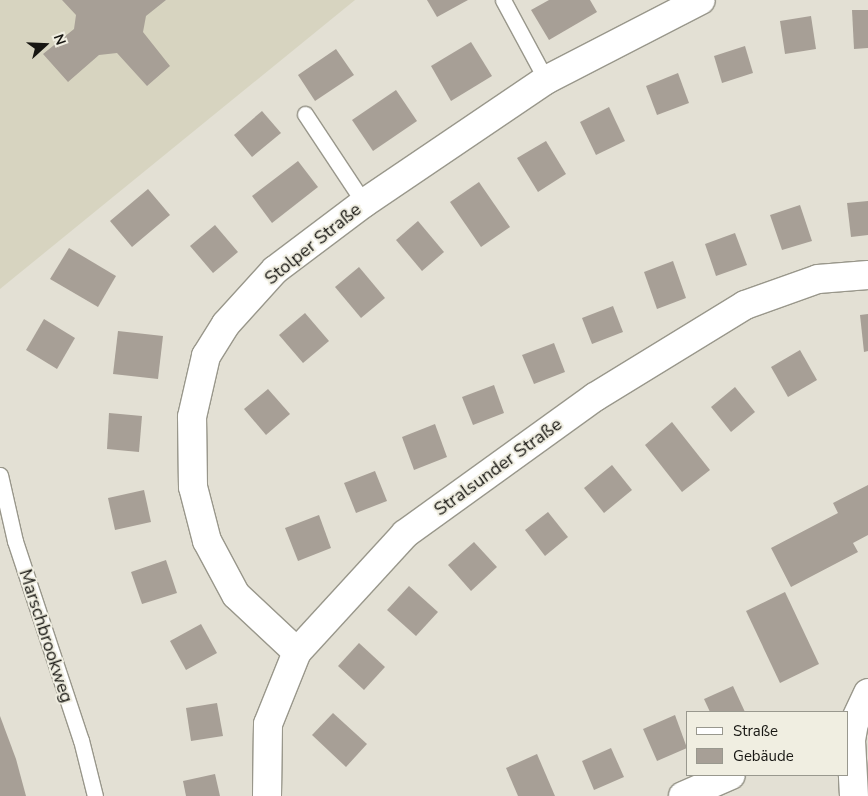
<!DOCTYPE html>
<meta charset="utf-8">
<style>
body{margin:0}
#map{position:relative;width:868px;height:796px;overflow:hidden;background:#e3e0d4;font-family:"Nunito Sans",sans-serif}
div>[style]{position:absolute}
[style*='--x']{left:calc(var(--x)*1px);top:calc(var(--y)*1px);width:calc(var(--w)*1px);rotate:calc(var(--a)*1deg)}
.built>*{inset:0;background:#d7d4c0}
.building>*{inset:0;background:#a79f96}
.roads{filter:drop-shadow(1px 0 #99978b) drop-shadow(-1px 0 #99978b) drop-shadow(0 1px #99978b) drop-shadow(0 -1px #99978b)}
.service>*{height:15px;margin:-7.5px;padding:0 7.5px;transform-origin:7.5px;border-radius:7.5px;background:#fff}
.minor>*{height:28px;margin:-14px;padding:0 14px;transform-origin:14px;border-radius:14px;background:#fff}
.tertiary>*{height:28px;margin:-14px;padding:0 14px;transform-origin:14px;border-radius:14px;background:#fff}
span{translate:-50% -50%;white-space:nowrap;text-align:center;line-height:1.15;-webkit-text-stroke:4px #f0eee1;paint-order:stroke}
.street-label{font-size:18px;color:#171612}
.legend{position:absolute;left:686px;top:711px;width:162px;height:65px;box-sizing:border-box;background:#f0eee1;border:1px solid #99988e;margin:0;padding:6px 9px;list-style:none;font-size:15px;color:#171612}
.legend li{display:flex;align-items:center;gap:10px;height:25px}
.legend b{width:25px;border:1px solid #99988e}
.north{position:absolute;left:20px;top:20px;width:50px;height:50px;-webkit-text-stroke:4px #f0eee1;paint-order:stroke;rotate:70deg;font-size:14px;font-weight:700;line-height:20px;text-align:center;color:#171612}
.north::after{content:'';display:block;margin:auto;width:18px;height:22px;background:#171612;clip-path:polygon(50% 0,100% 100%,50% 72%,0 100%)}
</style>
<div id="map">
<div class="built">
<i style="clip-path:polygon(0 0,355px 0,0 289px)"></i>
</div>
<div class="building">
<i style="clip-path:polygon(62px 0,166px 0,146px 16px,143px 32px,170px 66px,147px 86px,117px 53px,99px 55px,68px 82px,43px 54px,74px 29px,76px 15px)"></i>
<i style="clip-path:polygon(427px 0,468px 0,437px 17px)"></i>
<i style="clip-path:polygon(549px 0,590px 0,597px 12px,549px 40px,531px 10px)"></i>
<i style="clip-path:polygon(852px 10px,868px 10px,868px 48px,854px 49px)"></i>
<i style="clip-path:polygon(811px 16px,816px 49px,785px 54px,780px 21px)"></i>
<i style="clip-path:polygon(471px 42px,492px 76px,451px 101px,431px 66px)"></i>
<i style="clip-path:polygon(745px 46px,753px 73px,722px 83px,714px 56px)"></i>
<i style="clip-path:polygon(336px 49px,354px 75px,315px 101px,298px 75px)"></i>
<i style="clip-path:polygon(678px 73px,689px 103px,657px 115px,646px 86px)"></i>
<i style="clip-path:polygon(396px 90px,417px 121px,373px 151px,352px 120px)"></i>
<i style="clip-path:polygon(609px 107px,625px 141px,596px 155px,580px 122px)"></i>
<i style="clip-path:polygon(262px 111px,281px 133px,252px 157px,234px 135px)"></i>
<i style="clip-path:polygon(546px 141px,566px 174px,538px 192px,517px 158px)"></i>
<i style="clip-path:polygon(298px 161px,318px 187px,272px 223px,252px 196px)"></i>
<i style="clip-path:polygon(479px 182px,510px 227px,481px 247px,450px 202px)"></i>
<i style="clip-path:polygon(148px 189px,170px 215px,132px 247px,110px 221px)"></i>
<i style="clip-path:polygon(868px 201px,868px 235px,851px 237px,847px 203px)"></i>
<i style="clip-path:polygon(800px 205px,812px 241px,782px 250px,770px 215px)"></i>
<i style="clip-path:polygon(418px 221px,444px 252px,422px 271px,396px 240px)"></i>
<i style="clip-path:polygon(215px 225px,238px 252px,213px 273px,190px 246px)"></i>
<i style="clip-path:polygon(735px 233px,747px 265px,716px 276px,705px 244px)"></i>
<i style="clip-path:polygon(69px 248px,116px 276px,98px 307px,50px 279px)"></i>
<i style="clip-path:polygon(673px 261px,686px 298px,657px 309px,644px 272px)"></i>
<i style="clip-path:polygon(359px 267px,385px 298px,361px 318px,335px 287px)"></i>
<i style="clip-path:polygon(613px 306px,623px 332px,592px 344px,582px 318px)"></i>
<i style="clip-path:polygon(305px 313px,329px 341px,303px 363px,279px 335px)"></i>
<i style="clip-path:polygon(868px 314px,868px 351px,864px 352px,860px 315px)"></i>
<i style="clip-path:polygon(44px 319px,75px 338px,57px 369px,26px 350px)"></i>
<i style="clip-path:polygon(118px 331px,163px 336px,158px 379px,113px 374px)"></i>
<i style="clip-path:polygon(554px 343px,565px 372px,534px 384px,522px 355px)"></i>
<i style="clip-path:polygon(800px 350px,817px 380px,788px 397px,771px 367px)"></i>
<i style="clip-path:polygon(494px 385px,504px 413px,473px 425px,462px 397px)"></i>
<i style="clip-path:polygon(735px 387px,755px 412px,731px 432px,711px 407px)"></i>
<i style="clip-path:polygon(268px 389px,290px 414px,266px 435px,244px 409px)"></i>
<i style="clip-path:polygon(109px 413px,142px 416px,139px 452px,107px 449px)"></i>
<i style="clip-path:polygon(672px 422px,710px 470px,682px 492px,645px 445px)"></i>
<i style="clip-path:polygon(435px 424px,447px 457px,414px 470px,402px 437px)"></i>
<i style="clip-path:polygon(612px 465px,632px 490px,604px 513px,584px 488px)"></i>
<i style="clip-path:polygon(375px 471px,387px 501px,356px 513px,344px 483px)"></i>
<i style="clip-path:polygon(868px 485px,868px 535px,853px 543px,858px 552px,791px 587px,771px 548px,838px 513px,833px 503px)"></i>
<i style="clip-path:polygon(144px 490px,151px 522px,115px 530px,108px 498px)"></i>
<i style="clip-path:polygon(548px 512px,568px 537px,545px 556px,525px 530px)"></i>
<i style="clip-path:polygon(319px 515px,331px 548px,298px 561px,285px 528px)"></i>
<i style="clip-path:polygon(474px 542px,497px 567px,471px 591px,448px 565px)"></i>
<i style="clip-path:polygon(166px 560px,177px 593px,142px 604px,131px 572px)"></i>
<i style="clip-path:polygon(409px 586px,438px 612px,416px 636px,387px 610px)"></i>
<i style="clip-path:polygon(785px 592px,819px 664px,780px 683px,746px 611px)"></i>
<i style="clip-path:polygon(201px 624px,217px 653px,186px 670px,170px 641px)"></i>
<i style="clip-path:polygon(359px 643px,385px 667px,364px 690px,338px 666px)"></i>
<i style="clip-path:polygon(733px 686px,745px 712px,710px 712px,704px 699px)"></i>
<i style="clip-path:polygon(217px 703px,223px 736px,191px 741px,186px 708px)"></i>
<i style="clip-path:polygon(333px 713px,367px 744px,346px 767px,312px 735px)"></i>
<i style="clip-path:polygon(675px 715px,687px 748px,657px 761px,643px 729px)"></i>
<i style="clip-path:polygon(0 716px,16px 759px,26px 796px,0 796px)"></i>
<i style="clip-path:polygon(611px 748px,624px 777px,594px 790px,582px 761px)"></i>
<i style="clip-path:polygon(537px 754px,555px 796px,518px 796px,506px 768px)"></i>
<i style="clip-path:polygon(215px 774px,220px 796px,186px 796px,183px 781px)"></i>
</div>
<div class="roads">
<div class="service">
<i style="--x:503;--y:0;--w:91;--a:61.7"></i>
<i style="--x:305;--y:114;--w:107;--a:56.5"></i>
<i style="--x:0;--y:475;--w:68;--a:77.2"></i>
<i style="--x:15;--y:541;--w:210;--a:71.7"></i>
<i style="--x:81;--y:740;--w:58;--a:76"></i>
</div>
<div class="minor">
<i style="--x:297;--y:652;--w:83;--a:-136.9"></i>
<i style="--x:236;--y:595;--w:61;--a:-118.2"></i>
<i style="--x:207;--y:541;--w:56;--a:-104.5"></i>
<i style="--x:193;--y:487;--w:70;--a:-90.8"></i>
<i style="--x:192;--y:417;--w:63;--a:-77.1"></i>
<i style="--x:206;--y:356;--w:38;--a:-58"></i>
<i style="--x:226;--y:324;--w:73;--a:-47.8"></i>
<i style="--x:275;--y:270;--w:111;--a:-37"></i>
<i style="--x:364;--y:203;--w:220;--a:-34.1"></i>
<i style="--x:546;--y:80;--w:174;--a:-27.3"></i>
<i style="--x:267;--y:796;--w:72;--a:-89.2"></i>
<i style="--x:268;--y:724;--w:78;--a:-68.1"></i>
<i style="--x:297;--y:652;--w:160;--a:-47.5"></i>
<i style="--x:405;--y:534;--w:234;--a:-35.8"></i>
<i style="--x:595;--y:397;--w:176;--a:-31.5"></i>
<i style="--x:745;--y:305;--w:77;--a:-19.6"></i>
<i style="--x:818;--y:279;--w:50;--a:-4.6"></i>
<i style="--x:683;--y:796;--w:52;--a:-23.6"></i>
</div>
<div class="tertiary">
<i style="--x:854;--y:796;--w:56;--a:-93.1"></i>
<i style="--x:851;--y:740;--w:17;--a:-80"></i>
<i style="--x:854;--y:723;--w:33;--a:-65"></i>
</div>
</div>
<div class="street-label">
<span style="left:313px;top:244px;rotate:-39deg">Stolper Straße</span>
<span style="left:498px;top:467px;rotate:-36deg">Stralsunder Straße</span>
<span style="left:46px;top:636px;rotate:72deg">Marschbrookweg</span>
</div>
<ul class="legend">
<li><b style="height:6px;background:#fff"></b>Straße</li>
<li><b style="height:14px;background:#a79f96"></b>Gebäude</li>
</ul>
<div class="north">N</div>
</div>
